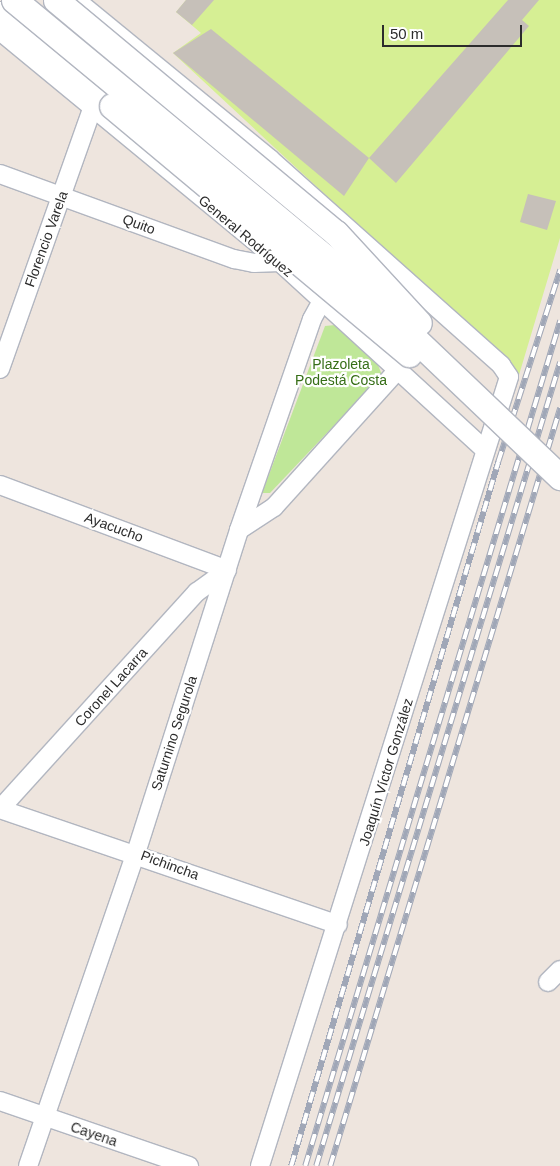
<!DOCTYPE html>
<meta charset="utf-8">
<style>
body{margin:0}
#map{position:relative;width:560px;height:1166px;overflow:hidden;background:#eee5de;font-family:Arial,sans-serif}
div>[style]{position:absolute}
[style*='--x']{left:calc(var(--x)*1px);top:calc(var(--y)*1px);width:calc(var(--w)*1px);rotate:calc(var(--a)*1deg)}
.green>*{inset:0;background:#bfe798}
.pitch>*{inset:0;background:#d6ef94}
.building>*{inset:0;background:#c6c0b9}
.roads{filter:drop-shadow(1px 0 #b2b6c0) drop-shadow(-1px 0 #b2b6c0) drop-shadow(0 1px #b2b6c0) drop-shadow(0 -1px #b2b6c0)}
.street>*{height:18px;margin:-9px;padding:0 9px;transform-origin:9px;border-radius:9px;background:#fff}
.secondary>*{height:25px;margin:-12.5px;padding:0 12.5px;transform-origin:12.5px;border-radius:12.5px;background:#fff}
.rail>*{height:5.5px;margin-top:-2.75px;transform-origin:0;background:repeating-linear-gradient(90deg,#fff 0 11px,#a0a7b7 0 22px);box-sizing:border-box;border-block:1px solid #a0a7b7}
.bridges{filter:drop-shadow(1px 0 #b2b6c0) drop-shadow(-1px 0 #b2b6c0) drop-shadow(0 1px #b2b6c0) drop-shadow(0 -1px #b2b6c0)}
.secondary-bridge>*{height:25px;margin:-12.5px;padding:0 12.5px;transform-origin:12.5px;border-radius:12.5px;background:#fff}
span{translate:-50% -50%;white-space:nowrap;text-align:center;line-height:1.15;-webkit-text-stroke:4.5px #fff;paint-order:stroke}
.street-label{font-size:14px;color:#2c2c2c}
.park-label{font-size:14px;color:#366e17}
.scale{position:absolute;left:382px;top:25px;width:140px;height:22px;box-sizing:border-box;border:2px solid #2c2c2c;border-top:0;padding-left:6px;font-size:15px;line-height:18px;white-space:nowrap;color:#2c2c2c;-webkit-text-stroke:4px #fff;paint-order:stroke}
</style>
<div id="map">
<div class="green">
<i style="clip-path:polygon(335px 325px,376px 360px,382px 375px,270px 493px,262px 493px,325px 326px)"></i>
</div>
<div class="pitch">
<i style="clip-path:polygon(186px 0,560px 0,560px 238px,519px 375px,173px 53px,201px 33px,176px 12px)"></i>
</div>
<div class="building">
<i style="clip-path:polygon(186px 0,214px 0,192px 25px,176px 12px)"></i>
<i style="clip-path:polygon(508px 0,539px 0,522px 20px,529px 26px,396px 183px,369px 158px)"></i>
<i style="clip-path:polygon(211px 29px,369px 158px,344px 196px,173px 53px)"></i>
<i style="clip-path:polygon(528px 194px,556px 201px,547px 230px,520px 222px)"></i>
</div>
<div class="roads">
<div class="street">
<i style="--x:76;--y:0;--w:251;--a:39.3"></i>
<i style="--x:270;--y:159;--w:310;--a:41.7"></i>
<i style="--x:501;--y:365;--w:14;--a:56"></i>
<i style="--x:509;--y:377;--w:827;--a:107.52"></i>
<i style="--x:0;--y:31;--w:363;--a:39.5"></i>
<i style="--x:280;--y:262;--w:278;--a:42.5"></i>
<i style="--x:0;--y:174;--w:249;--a:20"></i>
<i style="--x:234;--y:259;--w:20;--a:11"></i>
<i style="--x:254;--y:263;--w:26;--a:-2"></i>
<i style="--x:0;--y:369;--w:276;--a:-70.5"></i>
<i style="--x:0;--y:485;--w:242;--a:20.5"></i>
<i style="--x:239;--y:530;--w:42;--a:-33.3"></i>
<i style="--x:274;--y:507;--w:185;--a:-47.9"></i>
<i style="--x:0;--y:809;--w:357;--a:18.9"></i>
<i style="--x:0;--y:809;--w:293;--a:-47.8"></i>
<i style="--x:197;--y:592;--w:37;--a:-36"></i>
<i style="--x:548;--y:982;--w:17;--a:-45"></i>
<i style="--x:0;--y:1101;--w:200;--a:19"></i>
<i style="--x:28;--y:1166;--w:331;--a:-71"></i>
<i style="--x:136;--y:853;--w:339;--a:-72.3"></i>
<i style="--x:239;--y:530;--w:223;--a:-70.9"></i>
<i style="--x:312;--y:319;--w:21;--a:-61"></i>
</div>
<div class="secondary">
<i style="--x:0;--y:14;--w:145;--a:39.4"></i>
</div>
</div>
<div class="rail">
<i style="--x:291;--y:1166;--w:734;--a:-73.61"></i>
<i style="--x:498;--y:462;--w:202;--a:-72.1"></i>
<i style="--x:305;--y:1166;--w:883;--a:-73.21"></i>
<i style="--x:316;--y:1166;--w:840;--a:-73.12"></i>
<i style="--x:330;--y:1166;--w:792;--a:-73.12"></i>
</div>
<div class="bridges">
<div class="secondary-bridge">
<i style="--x:14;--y:0;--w:440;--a:39.6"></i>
<i style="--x:353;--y:280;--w:286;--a:43.6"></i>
<i style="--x:56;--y:0;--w:364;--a:39.8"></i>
<i style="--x:336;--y:233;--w:122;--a:47.3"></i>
<i style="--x:112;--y:106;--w:387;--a:39.9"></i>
</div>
</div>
<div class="street-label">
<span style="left:139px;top:224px;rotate:20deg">Quito</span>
<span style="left:246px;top:236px;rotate:40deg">General Rodríguez</span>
<span style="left:46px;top:239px;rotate:-70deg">Florencio Varela</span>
<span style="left:114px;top:527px;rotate:20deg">Ayacucho</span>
<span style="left:111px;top:687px;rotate:-48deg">Coronel Lacarra</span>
<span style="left:174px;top:733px;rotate:-72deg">Saturnino Segurola</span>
<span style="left:386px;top:772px;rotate:-73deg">Joaquín Víctor González</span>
<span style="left:170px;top:865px;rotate:20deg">Pichincha</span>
<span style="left:94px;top:1134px;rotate:19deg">Cayena</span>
</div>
<div class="park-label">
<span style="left:341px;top:372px">Plazoleta<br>Podestá Costa</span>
</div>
<div class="scale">50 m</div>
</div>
